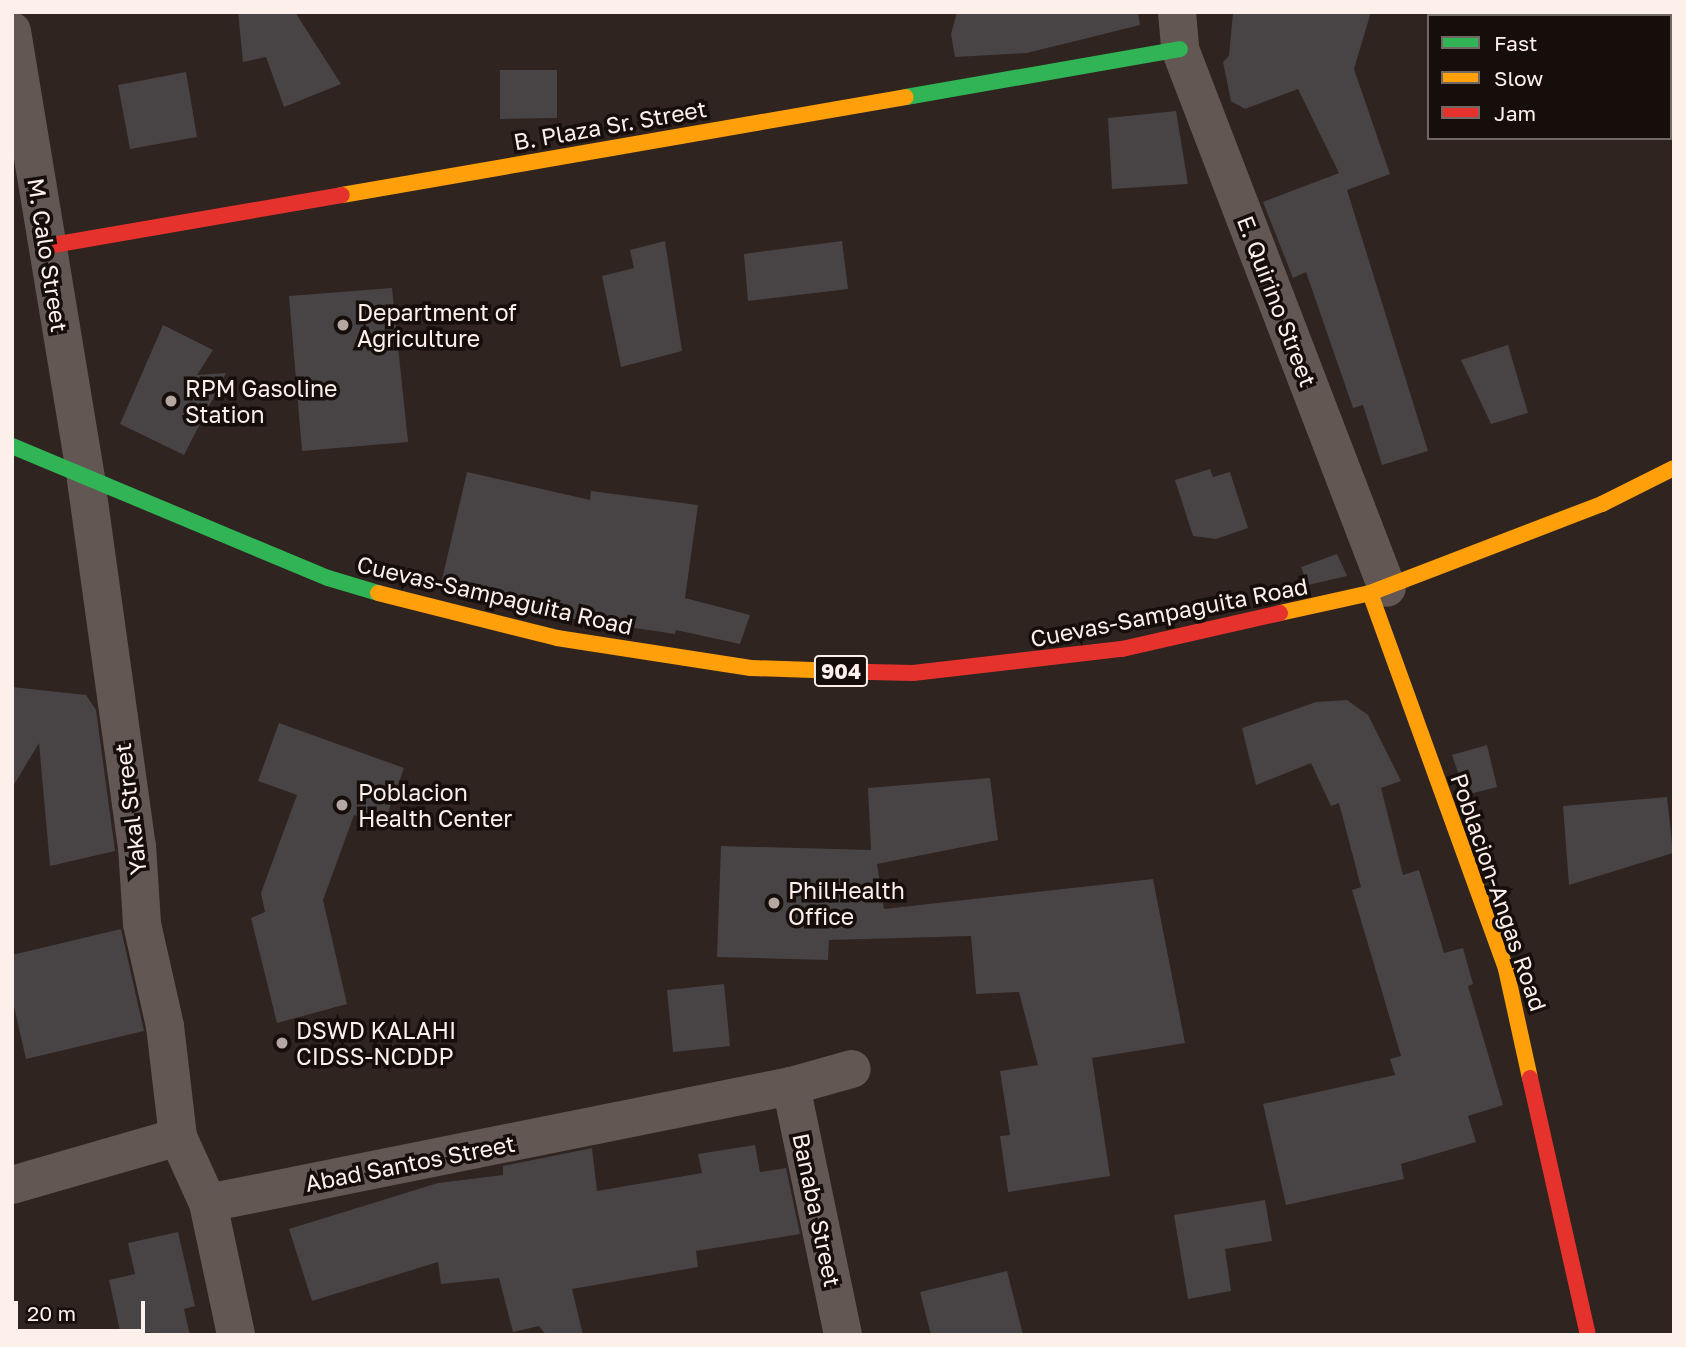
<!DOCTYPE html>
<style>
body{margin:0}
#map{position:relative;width:1686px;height:1347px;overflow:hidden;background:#2f241f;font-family:"Golos Text",sans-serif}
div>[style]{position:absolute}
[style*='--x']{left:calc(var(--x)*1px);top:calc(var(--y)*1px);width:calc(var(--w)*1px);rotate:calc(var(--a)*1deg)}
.building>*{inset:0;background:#484344}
.street>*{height:38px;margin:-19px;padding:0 19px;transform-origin:19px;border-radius:19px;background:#625753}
.fast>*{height:16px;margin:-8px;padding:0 8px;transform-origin:8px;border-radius:8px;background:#30b455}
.slow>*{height:16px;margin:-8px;padding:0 8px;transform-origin:8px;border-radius:8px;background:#ff9f0a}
.jam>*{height:16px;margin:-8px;padding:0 8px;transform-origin:8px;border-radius:8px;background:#e5322d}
.dots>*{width:19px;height:19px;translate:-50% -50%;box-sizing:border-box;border:4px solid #160e0a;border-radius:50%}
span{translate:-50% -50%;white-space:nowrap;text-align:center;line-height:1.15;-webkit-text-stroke:7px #160e0a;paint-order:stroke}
.shield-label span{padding:2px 5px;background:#160e0a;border:2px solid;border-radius:5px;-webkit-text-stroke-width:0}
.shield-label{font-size:21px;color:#fdefe9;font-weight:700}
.street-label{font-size:23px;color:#fdefe9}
.poi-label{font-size:23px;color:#fdefe9}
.left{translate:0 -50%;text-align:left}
.frame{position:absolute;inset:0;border:14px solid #fdefe9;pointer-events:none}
.legend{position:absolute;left:1427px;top:14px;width:245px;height:126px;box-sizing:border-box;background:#160e0a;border:2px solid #726863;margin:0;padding:9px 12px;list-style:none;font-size:21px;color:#fdefe9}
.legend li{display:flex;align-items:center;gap:14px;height:35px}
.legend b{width:35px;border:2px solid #726863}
.scale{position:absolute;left:14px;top:1301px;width:131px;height:32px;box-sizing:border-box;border:4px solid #fdefe9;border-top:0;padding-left:9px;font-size:21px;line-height:24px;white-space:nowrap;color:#fdefe9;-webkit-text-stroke:5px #160e0a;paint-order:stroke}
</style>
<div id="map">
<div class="building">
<i style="clip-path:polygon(238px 12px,295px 12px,341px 84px,284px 107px,266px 57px,243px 62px)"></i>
<i style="clip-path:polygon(957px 12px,1138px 12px,1140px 25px,1027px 53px,955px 57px,951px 34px)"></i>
<i style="clip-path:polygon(1233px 12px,1371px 12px,1354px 69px,1390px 174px,1347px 190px,1428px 451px,1382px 465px,1363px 405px,1353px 408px,1306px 272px,1293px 278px,1263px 202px,1339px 173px,1298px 89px,1245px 109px,1231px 101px,1223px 62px,1229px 56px)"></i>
<i style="clip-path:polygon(500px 70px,557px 70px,557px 118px,500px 119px)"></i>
<i style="clip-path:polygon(186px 72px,197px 137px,130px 149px,118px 85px)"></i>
<i style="clip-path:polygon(1176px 111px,1188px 184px,1112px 189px,1108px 118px)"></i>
<i style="clip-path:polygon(665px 241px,682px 351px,621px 367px,602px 276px,634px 268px,630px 250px)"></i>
<i style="clip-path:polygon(842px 241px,848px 289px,748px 301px,744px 254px)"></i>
<i style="clip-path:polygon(392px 288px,408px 442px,302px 451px,289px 296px)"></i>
<i style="clip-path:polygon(163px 325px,213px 350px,197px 375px,226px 373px,184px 455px,120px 424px)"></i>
<i style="clip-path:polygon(1508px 345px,1528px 413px,1491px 424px,1461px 360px)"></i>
<i style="clip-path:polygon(1210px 469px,1213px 477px,1230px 472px,1248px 528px,1216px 539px,1193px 536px,1175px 480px)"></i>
<i style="clip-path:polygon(467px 472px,590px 500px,591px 491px,698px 505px,685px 598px,750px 615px,740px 644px,676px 630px,675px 634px,561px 617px,440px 588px)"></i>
<i style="clip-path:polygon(1337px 554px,1347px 576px,1308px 585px,1301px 567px)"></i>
<i style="clip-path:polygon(12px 687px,86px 695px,96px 710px,115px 851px,50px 866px,39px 743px,12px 788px)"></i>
<i style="clip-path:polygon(1347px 700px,1368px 715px,1401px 781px,1381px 788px,1403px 875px,1419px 870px,1444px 953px,1463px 948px,1473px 984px,1468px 986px,1503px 1105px,1468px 1116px,1476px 1142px,1401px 1164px,1404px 1179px,1286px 1205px,1263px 1104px,1395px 1075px,1390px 1059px,1401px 1056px,1352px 890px,1361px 887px,1339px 803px,1331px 806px,1311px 763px,1256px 785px,1242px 728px,1316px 702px)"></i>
<i style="clip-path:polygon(279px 723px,404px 768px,383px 826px,354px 815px,323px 900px,347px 1004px,277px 1023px,251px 918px,265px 912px,261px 893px,297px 795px,258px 781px)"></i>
<i style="clip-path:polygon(1487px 745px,1497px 787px,1466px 795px,1452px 755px)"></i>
<i style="clip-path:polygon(990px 778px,998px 840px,877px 864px,884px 909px,1153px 879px,1185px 1043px,1092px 1058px,1110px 1176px,1008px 1192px,1000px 1136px,1010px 1135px,1000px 1071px,1038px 1065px,1019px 992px,976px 994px,971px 936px,829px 940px,828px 960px,717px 957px,721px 846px,871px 850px,868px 788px)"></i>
<i style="clip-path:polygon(1667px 797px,1673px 853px,1569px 885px,1563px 806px)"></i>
<i style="clip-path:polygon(121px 929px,144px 1031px,26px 1059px,12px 998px,12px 955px)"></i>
<i style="clip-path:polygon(724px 984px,730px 1046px,673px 1052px,667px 990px)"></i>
<i style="clip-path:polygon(755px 1145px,760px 1172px,786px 1168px,800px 1234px,696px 1251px,698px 1267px,572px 1289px,583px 1335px,546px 1335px,539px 1326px,513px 1332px,499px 1278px,441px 1284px,438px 1262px,312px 1301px,289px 1229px,438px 1183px,503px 1175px,503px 1166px,592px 1148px,597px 1191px,702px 1173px,698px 1154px)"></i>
<i style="clip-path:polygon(1265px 1200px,1272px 1241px,1225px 1249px,1231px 1291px,1188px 1299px,1174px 1215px)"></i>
<i style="clip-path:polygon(178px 1232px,195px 1306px,184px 1309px,190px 1335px,120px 1331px,109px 1280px,135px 1274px,128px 1243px)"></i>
<i style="clip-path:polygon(1007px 1271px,1023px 1335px,931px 1335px,920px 1292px)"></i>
</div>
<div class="street">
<i style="--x:1177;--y:12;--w:37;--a:85"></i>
<i style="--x:1180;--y:49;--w:577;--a:68.99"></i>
<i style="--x:12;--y:31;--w:455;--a:80.6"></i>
<i style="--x:86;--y:480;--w:370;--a:82.1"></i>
<i style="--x:137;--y:846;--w:78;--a:86.3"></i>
<i style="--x:142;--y:924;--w:105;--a:77.3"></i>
<i style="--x:165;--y:1026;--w:112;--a:83.3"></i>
<i style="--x:791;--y:1086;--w:254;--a:78.2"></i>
<i style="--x:12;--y:1185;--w:173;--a:-16.1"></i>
<i style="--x:178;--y:1137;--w:72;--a:65.6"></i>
<i style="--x:208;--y:1203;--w:595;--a:-11.35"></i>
<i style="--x:791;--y:1086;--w:63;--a:-15.6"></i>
<i style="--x:208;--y:1203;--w:135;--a:78"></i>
</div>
<div class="fast">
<i style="--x:906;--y:97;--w:278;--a:-9.9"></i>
<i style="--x:12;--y:446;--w:342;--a:22.7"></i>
<i style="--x:328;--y:578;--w:52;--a:16.7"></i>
</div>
<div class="slow">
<i style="--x:342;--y:195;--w:572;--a:-9.86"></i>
<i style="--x:378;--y:593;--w:185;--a:14.1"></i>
<i style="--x:557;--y:638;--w:196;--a:8.8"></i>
<i style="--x:751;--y:668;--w:119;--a:1.9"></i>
<i style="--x:1370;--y:593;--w:400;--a:70.1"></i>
<i style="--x:1506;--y:969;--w:112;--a:77.6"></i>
<i style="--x:1280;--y:613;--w:92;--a:-12.5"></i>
<i style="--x:1370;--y:593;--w:248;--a:-21"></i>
<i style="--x:1602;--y:504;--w:80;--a:-26.6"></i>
</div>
<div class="jam">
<i style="--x:47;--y:246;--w:299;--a:-9.8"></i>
<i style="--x:870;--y:672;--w:43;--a:1.3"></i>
<i style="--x:913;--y:673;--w:210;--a:-6.6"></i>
<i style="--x:1122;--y:649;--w:162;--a:-12.8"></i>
<i style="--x:1530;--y:1078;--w:263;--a:77.3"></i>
</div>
<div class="dots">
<i style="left:343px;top:325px;background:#b5a8a2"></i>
<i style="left:171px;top:401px;background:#b5a8a2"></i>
<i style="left:342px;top:805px;background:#b5a8a2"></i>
<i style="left:774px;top:903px;background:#b5a8a2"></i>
<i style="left:282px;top:1043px;background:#b5a8a2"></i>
</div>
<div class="shield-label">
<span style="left:841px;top:671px">904</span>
</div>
<div class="street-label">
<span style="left:610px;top:125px;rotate:-10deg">B. Plaza Sr. Street</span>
<span style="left:48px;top:255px;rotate:81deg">M. Calo Street</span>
<span style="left:1277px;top:301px;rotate:69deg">E. Quirino Street</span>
<span style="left:495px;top:595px;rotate:13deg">Cuevas-Sampaguita Road</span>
<span style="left:1169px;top:612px;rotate:-11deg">Cuevas-Sampaguita Road</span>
<span style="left:130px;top:809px;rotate:-97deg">Yakal Street</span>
<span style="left:1499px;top:892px;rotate:71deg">Poblacion-Angas Road</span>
<span style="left:410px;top:1163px;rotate:-11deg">Abad Santos Street</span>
<span style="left:817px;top:1210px;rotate:78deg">Banaba Street</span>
</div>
<div class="poi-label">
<span class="left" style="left:357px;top:325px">Department of<br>Agriculture</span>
<span class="left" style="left:185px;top:401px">RPM Gasoline<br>Station</span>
<span class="left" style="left:358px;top:805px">Poblacion<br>Health Center</span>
<span class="left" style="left:788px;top:903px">PhilHealth<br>Office</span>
<span class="left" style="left:296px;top:1043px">DSWD KALAHI<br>CIDSS-NCDDP</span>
</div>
<div class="frame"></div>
<ul class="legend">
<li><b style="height:9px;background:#30b455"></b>Fast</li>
<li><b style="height:9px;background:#ff9f0a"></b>Slow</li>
<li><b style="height:9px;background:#e5322d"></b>Jam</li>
</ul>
<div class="scale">20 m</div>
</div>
